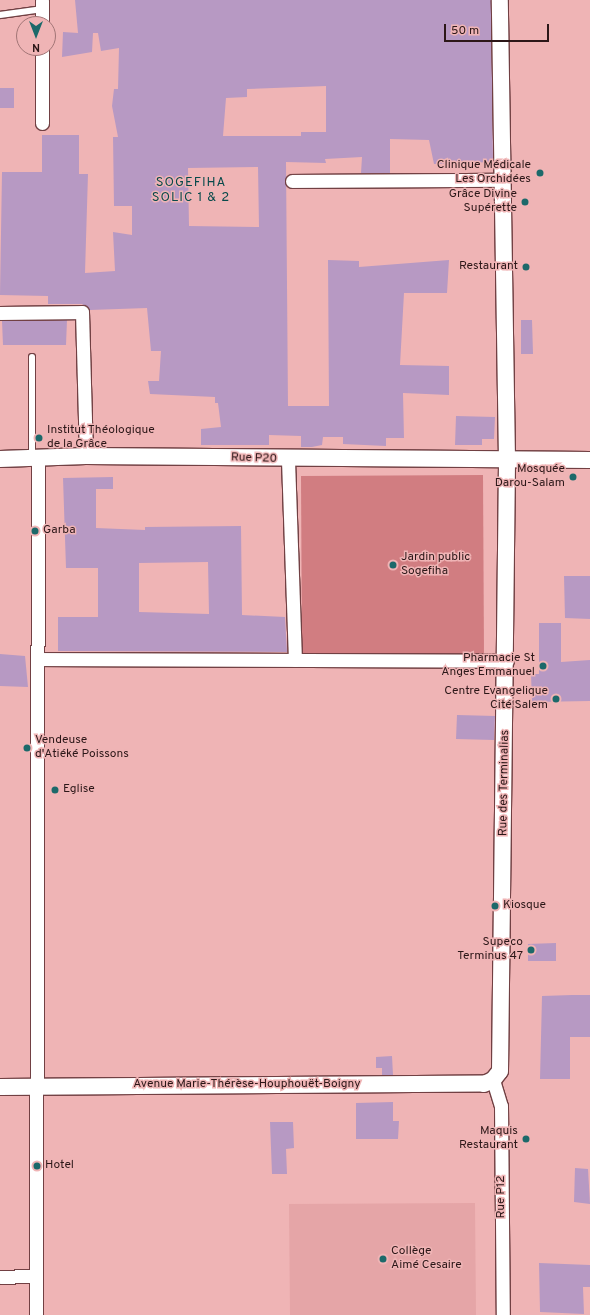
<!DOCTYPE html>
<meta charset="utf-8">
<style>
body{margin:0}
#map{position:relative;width:590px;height:1315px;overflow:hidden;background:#efb4b5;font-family:Overpass,sans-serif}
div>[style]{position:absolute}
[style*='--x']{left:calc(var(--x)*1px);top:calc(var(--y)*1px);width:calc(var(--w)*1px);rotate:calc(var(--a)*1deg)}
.built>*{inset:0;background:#e5a5a7}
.green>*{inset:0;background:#d17d81}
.building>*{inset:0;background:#b799c3}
.roads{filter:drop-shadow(1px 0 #714043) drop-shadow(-1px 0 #714043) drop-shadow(0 1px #714043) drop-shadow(0 -1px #714043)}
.service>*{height:6px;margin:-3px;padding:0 3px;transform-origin:3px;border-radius:3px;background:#fff}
.minor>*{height:13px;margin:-6.5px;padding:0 6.5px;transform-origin:6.5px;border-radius:6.5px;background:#fff}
.tertiary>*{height:16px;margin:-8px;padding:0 8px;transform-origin:8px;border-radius:8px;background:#fff}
.dots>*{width:11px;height:11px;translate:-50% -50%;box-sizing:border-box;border:2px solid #efb4b5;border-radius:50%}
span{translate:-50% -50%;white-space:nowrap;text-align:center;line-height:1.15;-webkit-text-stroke:3px #efb4b5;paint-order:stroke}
.poi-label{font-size:12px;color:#2c1718}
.right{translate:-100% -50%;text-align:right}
.left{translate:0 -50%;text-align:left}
.street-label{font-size:12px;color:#2c1718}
.neighbourhood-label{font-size:13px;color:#084a4b;letter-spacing:1px}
.north{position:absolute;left:16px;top:16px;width:40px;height:40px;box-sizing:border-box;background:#efb4b5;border:1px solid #a17576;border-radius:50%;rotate:180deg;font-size:11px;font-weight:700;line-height:16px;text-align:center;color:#2c1718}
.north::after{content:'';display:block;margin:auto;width:14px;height:18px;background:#1c696a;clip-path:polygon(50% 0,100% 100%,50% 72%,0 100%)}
.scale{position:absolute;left:444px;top:24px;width:105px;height:18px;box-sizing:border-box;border:2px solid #2c1718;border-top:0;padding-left:5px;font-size:12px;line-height:14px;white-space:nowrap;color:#2c1718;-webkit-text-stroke:3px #efb4b5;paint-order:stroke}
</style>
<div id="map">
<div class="built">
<i style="clip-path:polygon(475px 1203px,476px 1315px,290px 1315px,289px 1204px)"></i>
</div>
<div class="green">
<i style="clip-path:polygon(483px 475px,484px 655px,302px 657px,301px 476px)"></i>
</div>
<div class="building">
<i style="clip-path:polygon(evenodd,75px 0,491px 0,493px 162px,434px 164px,429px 140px,390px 139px,390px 173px,361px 173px,362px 157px,325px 159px,326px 163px,286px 162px,288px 406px,329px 406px,328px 260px,359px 261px,359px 267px,449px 260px,447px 293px,404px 293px,400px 365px,449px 366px,449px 395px,403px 393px,404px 438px,386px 438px,386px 446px,343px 444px,343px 437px,323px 437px,322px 445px,312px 447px,301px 447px,301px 436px,269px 435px,269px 445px,201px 445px,201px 429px,221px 427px,218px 403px,215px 403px,215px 397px,150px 394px,148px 381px,159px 381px,161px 351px,151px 351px,147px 308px,90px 310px,82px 304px,48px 304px,48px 296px,0 295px,2px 172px,42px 172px,42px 135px,79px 135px,79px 174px,88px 174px,85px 273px,115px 271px,113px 232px,132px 235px,132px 206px,114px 206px,113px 137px,118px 137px,112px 106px,114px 89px,118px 89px,119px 48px,101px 51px,98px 33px,93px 33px,92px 52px,62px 57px,63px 32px,78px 33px,75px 0,326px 86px,326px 132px,301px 132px,301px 136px,223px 136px,226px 98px,247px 97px,247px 89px,326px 86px,75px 0,258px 167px,259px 227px,189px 226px,188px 168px,258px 167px)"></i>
<i style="clip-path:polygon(0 88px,14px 88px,14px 108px,0 108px)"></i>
<i style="clip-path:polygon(67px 320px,66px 345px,3px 345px,2px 321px)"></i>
<i style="clip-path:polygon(521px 320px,532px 320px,533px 354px,521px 354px)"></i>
<i style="clip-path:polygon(456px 416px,495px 417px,494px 439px,482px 439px,482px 445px,455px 445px)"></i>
<i style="clip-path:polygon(evenodd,113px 477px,113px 489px,96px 489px,96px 528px,145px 530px,145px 527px,241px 526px,242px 615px,285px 617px,287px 652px,58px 651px,58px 617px,98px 617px,98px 568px,66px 568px,63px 478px,113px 477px,208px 562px,209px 614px,139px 612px,139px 563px,208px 562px)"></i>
<i style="clip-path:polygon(564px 576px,590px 576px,590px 619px,565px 618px)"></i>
<i style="clip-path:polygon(539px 623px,561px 623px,561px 662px,590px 660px,590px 701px,532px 702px,531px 674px,539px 674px)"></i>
<i style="clip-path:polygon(0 654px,25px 656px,28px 687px,0 686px)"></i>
<i style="clip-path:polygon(457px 715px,495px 716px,494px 740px,456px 739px)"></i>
<i style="clip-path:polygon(556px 943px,556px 961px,528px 961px,528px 944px)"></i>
<i style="clip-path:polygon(572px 995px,590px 995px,590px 1037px,570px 1037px,570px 1079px,540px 1079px,542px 996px)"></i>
<i style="clip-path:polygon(392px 1056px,393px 1075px,382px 1075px,382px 1068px,376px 1068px,376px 1057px)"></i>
<i style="clip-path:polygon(393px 1102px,393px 1121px,399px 1121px,398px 1139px,356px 1139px,356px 1103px)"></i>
<i style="clip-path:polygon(270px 1122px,293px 1122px,294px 1148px,286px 1149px,287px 1174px,272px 1174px)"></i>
<i style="clip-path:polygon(575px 1168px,588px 1169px,590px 1204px,574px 1202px)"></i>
<i style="clip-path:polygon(539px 1263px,590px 1265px,590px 1287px,583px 1287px,584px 1314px,540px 1312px)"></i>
</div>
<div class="roads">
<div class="service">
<i style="--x:0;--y:15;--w:42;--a:-8.1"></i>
<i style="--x:32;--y:357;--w:100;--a:90"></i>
</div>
<div class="minor">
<i style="--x:42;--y:0;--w:24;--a:90"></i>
<i style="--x:42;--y:48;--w:75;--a:90"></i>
<i style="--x:292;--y:181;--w:209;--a:-0.3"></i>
<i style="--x:0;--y:313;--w:82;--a:-0.7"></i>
<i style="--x:82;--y:312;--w:144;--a:88.4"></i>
<i style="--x:288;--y:460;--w:200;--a:88"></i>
<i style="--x:38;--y:659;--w:469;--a:0.2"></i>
<i style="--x:493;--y:1080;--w:27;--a:73"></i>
<i style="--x:501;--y:1106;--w:209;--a:89.5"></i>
<i style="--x:0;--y:1277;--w:36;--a:-2"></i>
<i style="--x:36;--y:1315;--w:857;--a:-89.87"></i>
</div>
<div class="tertiary">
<i style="--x:0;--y:459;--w:86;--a:-2"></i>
<i style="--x:86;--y:456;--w:504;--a:0.45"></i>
<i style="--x:0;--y:1087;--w:484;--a:-0.4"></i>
<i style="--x:484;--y:1084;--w:10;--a:-24"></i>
<i style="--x:493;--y:1080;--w:11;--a:-52"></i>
<i style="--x:500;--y:1071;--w:611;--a:-89.34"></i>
<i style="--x:507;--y:460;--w:460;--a:-90.9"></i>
</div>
</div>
<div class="dots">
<i style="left:540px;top:173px;background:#1c696a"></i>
<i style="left:525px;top:202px;background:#1c696a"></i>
<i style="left:526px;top:267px;background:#1c696a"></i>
<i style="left:39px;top:438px;background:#1c696a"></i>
<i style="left:573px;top:477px;background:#1c696a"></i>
<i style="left:35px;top:531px;background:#1c696a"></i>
<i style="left:393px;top:565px;background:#1c696a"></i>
<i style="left:543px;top:666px;background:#1c696a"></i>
<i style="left:556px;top:699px;background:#1c696a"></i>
<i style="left:27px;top:748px;background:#1c696a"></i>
<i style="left:55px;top:790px;background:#1c696a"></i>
<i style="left:495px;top:906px;background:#1c696a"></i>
<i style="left:531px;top:950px;background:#1c696a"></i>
<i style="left:526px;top:1139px;background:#1c696a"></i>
<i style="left:37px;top:1166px;background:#1c696a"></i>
<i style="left:383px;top:1259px;background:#1c696a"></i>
</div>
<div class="poi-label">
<span class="right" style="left:531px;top:173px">Clinique Médicale<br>Les Orchidées</span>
<span class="right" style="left:517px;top:202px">Grâce Divine<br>Supérette</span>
<span class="right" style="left:518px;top:267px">Restaurant</span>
<span class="left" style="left:47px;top:438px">Institut Théologique<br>de la Grâce</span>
<span class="right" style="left:565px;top:477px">Mosquée<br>Darou-Salam</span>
<span class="left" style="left:43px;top:531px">Garba</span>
<span class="left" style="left:401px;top:565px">Jardin public<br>Sogefiha</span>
<span class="right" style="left:535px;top:666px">Pharmacie St<br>Anges Emmanuel</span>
<span class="right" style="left:548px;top:699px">Centre Evangelique<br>Cité Salem</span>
<span class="left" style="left:35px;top:748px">Vendeuse<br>d'Atiéké Poissons</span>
<span class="left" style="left:63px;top:790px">Eglise</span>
<span class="left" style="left:503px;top:906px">Kiosque</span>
<span class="right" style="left:523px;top:950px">Supeco<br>Terminus 47</span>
<span class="right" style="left:518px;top:1139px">Maquis<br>Restaurant</span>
<span class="left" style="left:45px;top:1166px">Hotel</span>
<span class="left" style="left:391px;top:1259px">Collège<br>Aimé Cesaire</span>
</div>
<div class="street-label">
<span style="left:254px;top:459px;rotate:2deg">Rue P20</span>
<span style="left:505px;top:783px;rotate:-89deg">Rue des Terminalias</span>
<span style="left:247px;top:1085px">Avenue Marie-Thérèse-Houphouët-Boigny</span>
<span style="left:502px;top:1197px;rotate:-90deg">Rue P12</span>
</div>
<div class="neighbourhood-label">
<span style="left:191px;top:191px">SOGEFIHA<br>SOLIC 1 &amp; 2</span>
</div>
<div class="north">N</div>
<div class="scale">50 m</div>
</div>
